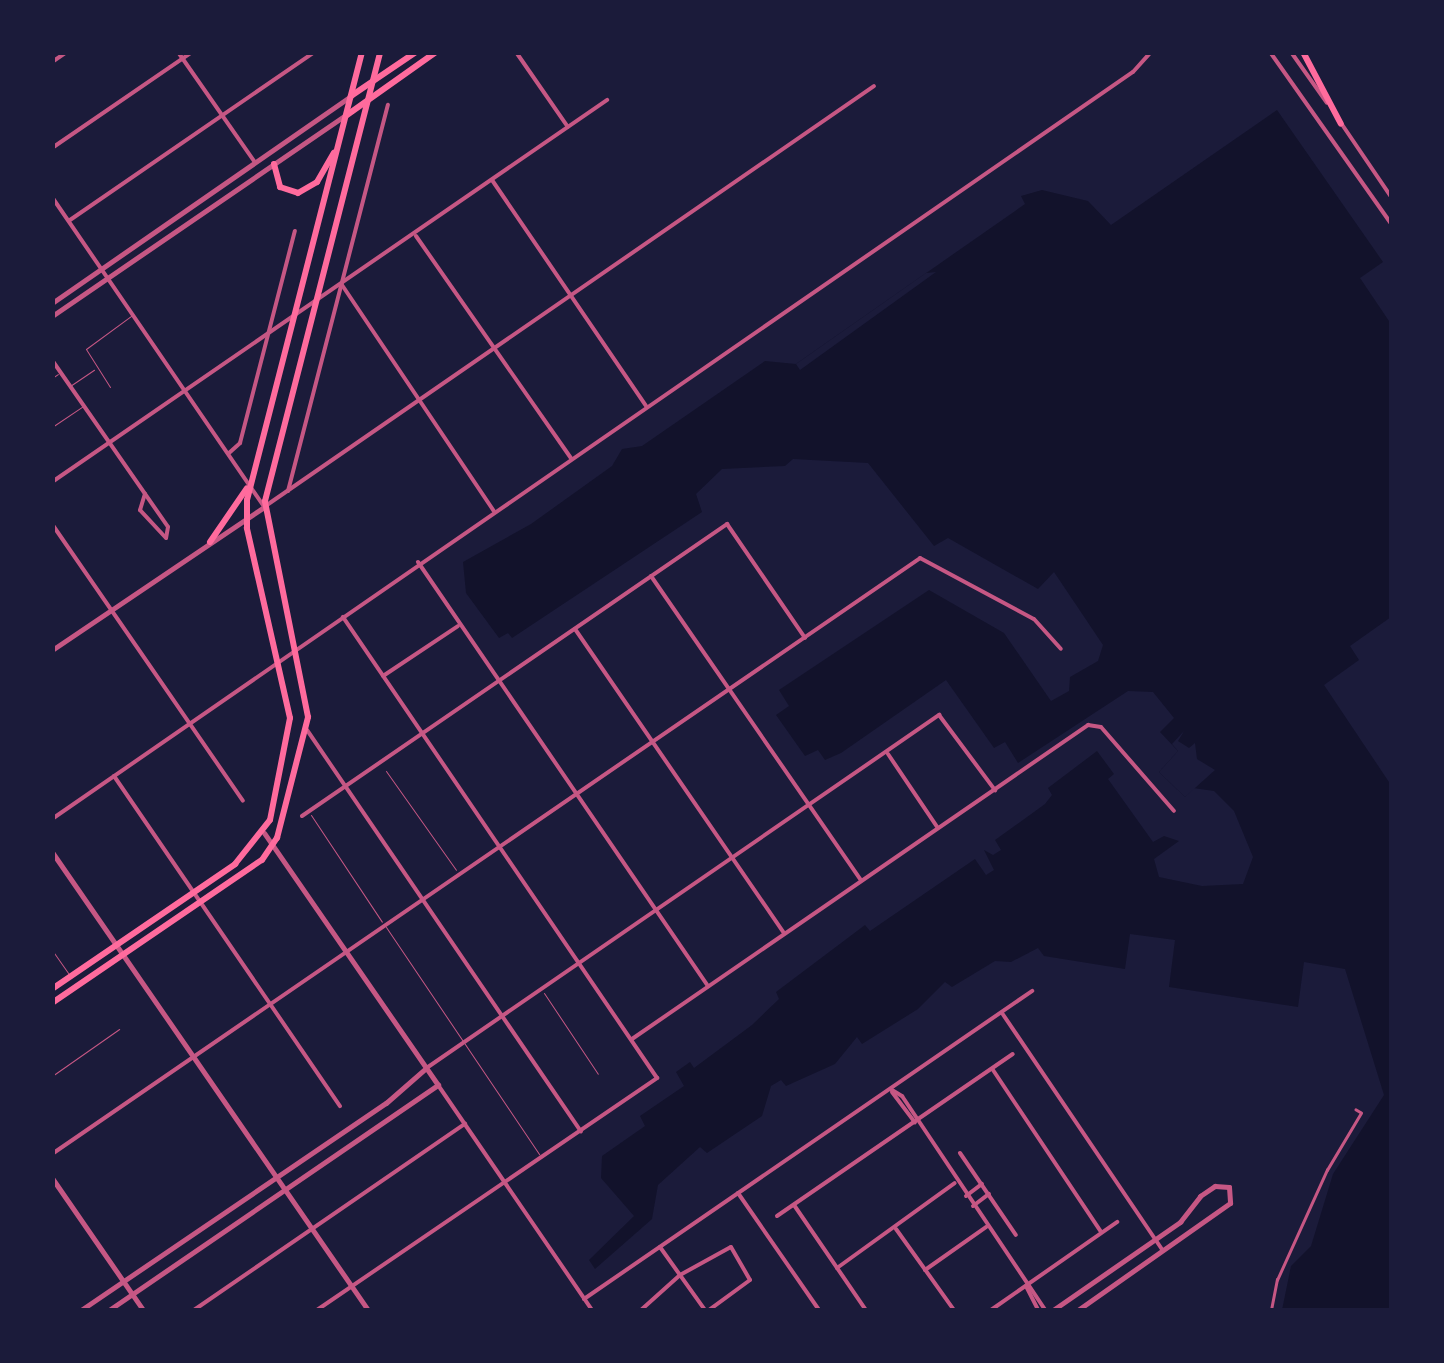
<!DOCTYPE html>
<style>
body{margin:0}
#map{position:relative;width:1444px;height:1363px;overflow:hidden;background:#1b1b3a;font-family:"Public Sans",sans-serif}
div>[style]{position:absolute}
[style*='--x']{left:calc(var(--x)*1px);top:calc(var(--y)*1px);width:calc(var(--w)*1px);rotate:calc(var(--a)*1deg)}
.water>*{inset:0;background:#12122b}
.pier>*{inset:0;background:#1b1b3a}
.service>*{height:1px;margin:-0.5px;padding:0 0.5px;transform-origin:0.5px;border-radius:0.5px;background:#c65784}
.pedestrian>*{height:2.5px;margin:-1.25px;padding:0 1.25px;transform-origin:1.25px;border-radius:1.25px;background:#c65784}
.minor>*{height:4px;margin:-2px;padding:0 2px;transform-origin:2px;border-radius:2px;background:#c65784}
.tertiary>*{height:5px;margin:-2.5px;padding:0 2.5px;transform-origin:2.5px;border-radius:2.5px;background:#c65784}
.primary>*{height:6px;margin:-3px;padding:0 3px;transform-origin:3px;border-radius:3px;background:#ff6b9d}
.trunk>*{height:6px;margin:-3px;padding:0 3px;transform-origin:3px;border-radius:3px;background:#ff6b9d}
span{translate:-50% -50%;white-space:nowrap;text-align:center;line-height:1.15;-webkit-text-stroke:10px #1b1b3a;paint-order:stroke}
.frame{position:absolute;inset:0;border:55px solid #1b1b3a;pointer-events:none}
</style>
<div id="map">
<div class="water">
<i style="clip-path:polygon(1277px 110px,1383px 262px,1360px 278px,1391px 324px,1391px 617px,1350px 646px,1359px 660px,1324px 685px,1391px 785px,1391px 1310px,1282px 1310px,1291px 1266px,1311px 1246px,1333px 1174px,1384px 1095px,1345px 969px,1304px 962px,1298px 1007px,1169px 987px,1175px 940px,1130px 934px,1125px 969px,1044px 956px,1038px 948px,1011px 962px,995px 961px,952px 987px,945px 982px,918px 1009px,862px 1044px,857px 1037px,835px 1064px,786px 1086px,781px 1080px,771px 1086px,762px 1116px,707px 1153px,700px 1147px,658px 1185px,652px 1219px,595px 1269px,589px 1260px,634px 1216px,601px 1178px,602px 1156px,645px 1126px,640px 1116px,684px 1086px,676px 1072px,690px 1062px,694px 1068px,752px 1025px,779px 999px,776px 992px,865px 925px,870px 931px,975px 859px,986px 875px,994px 870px,984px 850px,993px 855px,1001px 850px,995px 840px,1045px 804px,1052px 795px,1048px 788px,1097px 751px,1114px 774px,1108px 779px,1153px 842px,1164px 836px,1179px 841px,1154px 859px,1159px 877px,1202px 886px,1243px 884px,1253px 857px,1234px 811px,1214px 791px,1193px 788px,1185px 797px,1159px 772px,1178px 751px,1160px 732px,1174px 718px,1153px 692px,1128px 691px,1018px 763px,1005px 742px,994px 748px,946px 680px,841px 753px,825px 760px,818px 750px,805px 756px,776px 715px,789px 706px,779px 690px,929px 590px,1004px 633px,1051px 701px,1069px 691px,1070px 677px,1098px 661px,1103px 645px,1054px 572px,1038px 589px,948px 538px,934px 546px,868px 463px,793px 459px,785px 466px,722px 469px,696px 494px,702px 512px,512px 638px,508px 633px,499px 638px,466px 593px,463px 562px,531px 524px,612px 466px,622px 449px,642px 446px,765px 361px,796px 364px,1025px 204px,1021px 196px,1042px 190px,1088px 201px,1111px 225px)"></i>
</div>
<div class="pier">
<i style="clip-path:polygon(936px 272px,800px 370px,796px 364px,926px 273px)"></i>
<i style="clip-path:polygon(1184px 731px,1178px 741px,1189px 748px,1195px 743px,1197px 759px,1215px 770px,1185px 797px,1159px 772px,1178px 751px,1172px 744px)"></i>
</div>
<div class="service">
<i style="--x:52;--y:378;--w:7;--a:-34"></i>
<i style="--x:70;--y:386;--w:29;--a:-34"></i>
<i style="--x:110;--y:387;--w:45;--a:-122.3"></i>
<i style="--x:86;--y:349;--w:56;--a:-36.3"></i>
<i style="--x:52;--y:427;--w:37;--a:-34"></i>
<i style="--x:386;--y:771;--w:121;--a:54.7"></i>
<i style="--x:311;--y:815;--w:128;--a:56.4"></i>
<i style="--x:386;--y:927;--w:274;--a:56"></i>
<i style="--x:52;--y:950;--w:29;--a:55"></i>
<i style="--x:544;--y:993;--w:97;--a:56.3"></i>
<i style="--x:52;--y:1076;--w:82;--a:-35"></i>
</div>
<div class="pedestrian">
<i style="--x:1271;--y:1310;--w:31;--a:-79"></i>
<i style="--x:1277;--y:1280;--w:121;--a:-65.6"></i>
<i style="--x:1327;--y:1170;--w:66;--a:-59.2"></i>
<i style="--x:1361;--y:1113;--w:6;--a:-149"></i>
</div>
<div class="minor">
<i style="--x:178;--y:52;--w:133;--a:55.1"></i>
<i style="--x:516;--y:52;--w:91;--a:55.3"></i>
<i style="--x:1270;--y:52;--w:212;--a:54.8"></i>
<i style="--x:1291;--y:52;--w:62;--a:54.8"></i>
<i style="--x:52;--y:62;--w:18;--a:-34"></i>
<i style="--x:1341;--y:123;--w:91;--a:55.8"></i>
<i style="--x:52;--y:148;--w:170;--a:-34.4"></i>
<i style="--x:492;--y:180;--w:273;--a:55.7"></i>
<i style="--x:52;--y:197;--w:376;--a:55.6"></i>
<i style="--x:264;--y:507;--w:741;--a:-34.61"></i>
<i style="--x:70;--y:220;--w:296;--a:-34.5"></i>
<i style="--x:416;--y:236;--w:271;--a:55.1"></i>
<i style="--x:342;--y:285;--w:272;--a:56.1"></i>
<i style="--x:52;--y:360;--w:203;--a:55.2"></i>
<i style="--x:168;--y:527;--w:11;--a:100"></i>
<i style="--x:166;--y:538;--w:38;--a:-133"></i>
<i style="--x:140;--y:510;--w:17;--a:-73"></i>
<i style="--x:229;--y:453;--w:15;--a:-42"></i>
<i style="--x:240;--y:443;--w:219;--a:-75.5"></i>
<i style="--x:52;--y:482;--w:674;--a:-34.54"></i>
<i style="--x:288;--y:491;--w:399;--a:-75.5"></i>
<i style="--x:52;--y:524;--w:336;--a:55.4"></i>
<i style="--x:418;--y:562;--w:514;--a:55.63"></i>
<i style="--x:651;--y:576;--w:369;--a:55.4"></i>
<i style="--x:575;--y:629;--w:369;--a:55.5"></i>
<i style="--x:383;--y:676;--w:90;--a:-33.7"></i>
<i style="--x:307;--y:730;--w:486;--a:55.7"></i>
<i style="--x:888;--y:754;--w:89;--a:56"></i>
<i style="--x:114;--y:776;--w:400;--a:55.6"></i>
<i style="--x:302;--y:816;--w:516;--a:-34.49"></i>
<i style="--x:727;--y:524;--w:138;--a:55.6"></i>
<i style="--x:52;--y:819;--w:1314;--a:-34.65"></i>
<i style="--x:1133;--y:72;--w:27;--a:-48"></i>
<i style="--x:1002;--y:1013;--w:285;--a:55.9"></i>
<i style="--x:632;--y:1039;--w:554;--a:-34.55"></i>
<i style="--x:1088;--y:725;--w:13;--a:9"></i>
<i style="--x:1101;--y:727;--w:111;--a:49"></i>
<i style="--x:428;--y:1067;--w:621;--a:-34.56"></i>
<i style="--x:939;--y:715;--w:94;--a:53.3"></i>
<i style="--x:993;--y:1070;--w:195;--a:56.3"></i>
<i style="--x:438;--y:1085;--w:273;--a:55.6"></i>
<i style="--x:892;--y:1090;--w:12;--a:31"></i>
<i style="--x:902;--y:1096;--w:257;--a:56.2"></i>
<i style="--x:892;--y:1092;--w:38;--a:53"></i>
<i style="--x:960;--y:1153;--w:99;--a:55.7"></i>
<i style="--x:52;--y:1154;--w:1053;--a:-34.47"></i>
<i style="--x:920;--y:558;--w:129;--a:28.2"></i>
<i style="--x:1034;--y:619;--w:40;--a:48"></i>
<i style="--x:738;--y:1193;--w:142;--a:55.3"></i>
<i style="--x:966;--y:1196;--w:20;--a:-37"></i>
<i style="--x:794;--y:1205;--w:127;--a:55.6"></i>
<i style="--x:973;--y:1206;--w:20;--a:-37"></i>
<i style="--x:777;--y:1216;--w:286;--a:-34.5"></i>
<i style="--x:896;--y:1229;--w:100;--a:54.4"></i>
<i style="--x:660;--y:1247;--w:77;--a:54.5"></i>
<i style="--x:837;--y:1268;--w:145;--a:-35.8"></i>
<i style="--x:925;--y:1270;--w:75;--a:-35.2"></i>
<i style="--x:1026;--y:1286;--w:27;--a:63"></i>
<i style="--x:584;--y:1299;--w:544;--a:-34.51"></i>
<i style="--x:194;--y:1310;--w:329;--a:-34.5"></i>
<i style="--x:317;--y:1310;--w:412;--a:-34.3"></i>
<i style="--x:657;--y:1078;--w:558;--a:-124.26"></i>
<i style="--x:641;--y:1310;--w:52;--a:-41.9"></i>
<i style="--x:680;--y:1275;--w:58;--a:-28.8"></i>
<i style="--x:731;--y:1247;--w:38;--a:60"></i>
<i style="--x:750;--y:1280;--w:51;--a:143.8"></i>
<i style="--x:991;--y:1310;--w:154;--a:-34.9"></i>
</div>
<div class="tertiary">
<i style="--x:52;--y:303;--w:364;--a:-34.7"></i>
<i style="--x:52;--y:316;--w:354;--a:-34.4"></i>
<i style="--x:52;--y:650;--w:256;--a:-34"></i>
<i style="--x:52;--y:852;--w:556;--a:55.4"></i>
<i style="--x:52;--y:1178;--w:160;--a:55.4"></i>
<i style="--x:81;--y:1310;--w:369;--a:-34.2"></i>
<i style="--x:386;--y:1103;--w:53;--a:-41.2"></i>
<i style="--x:109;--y:1310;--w:399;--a:-34.4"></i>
<i style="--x:438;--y:1085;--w:306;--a:-124.6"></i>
<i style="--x:1053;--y:1310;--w:155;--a:-34.7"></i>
<i style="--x:1180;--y:1222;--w:33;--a:-52"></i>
<i style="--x:1200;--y:1196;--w:18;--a:-34"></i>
<i style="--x:1215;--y:1186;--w:14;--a:4"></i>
<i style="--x:1229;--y:1187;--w:16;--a:86"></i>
<i style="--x:1230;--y:1203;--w:186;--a:144.9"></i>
</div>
<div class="primary">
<i style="--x:1303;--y:52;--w:81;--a:62.2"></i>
<i style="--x:351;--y:96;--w:78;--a:-34.1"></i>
<i style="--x:347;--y:115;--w:109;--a:-35.3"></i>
</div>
<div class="trunk">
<i style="--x:274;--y:164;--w:24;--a:75"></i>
<i style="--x:280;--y:187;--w:19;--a:18"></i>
<i style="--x:298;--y:193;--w:22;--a:-30"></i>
<i style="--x:317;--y:182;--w:34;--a:-60"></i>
<i style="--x:210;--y:542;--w:65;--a:-55.6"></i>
<i style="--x:52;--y:989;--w:222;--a:-34.3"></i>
<i style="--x:235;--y:864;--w:56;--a:-51.5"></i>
<i style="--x:270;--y:820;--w:104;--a:-78.9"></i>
<i style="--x:290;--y:718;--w:195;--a:-102.8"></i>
<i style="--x:247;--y:528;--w:28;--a:-90"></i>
<i style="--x:247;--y:500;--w:463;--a:-75.6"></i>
<i style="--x:52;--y:1003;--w:254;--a:-34.3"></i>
<i style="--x:262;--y:860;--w:27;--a:-56"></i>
<i style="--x:277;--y:838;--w:125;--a:-75.6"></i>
<i style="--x:308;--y:717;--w:220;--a:-101.3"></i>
<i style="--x:265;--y:501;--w:463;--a:-75.6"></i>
</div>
<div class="frame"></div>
</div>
